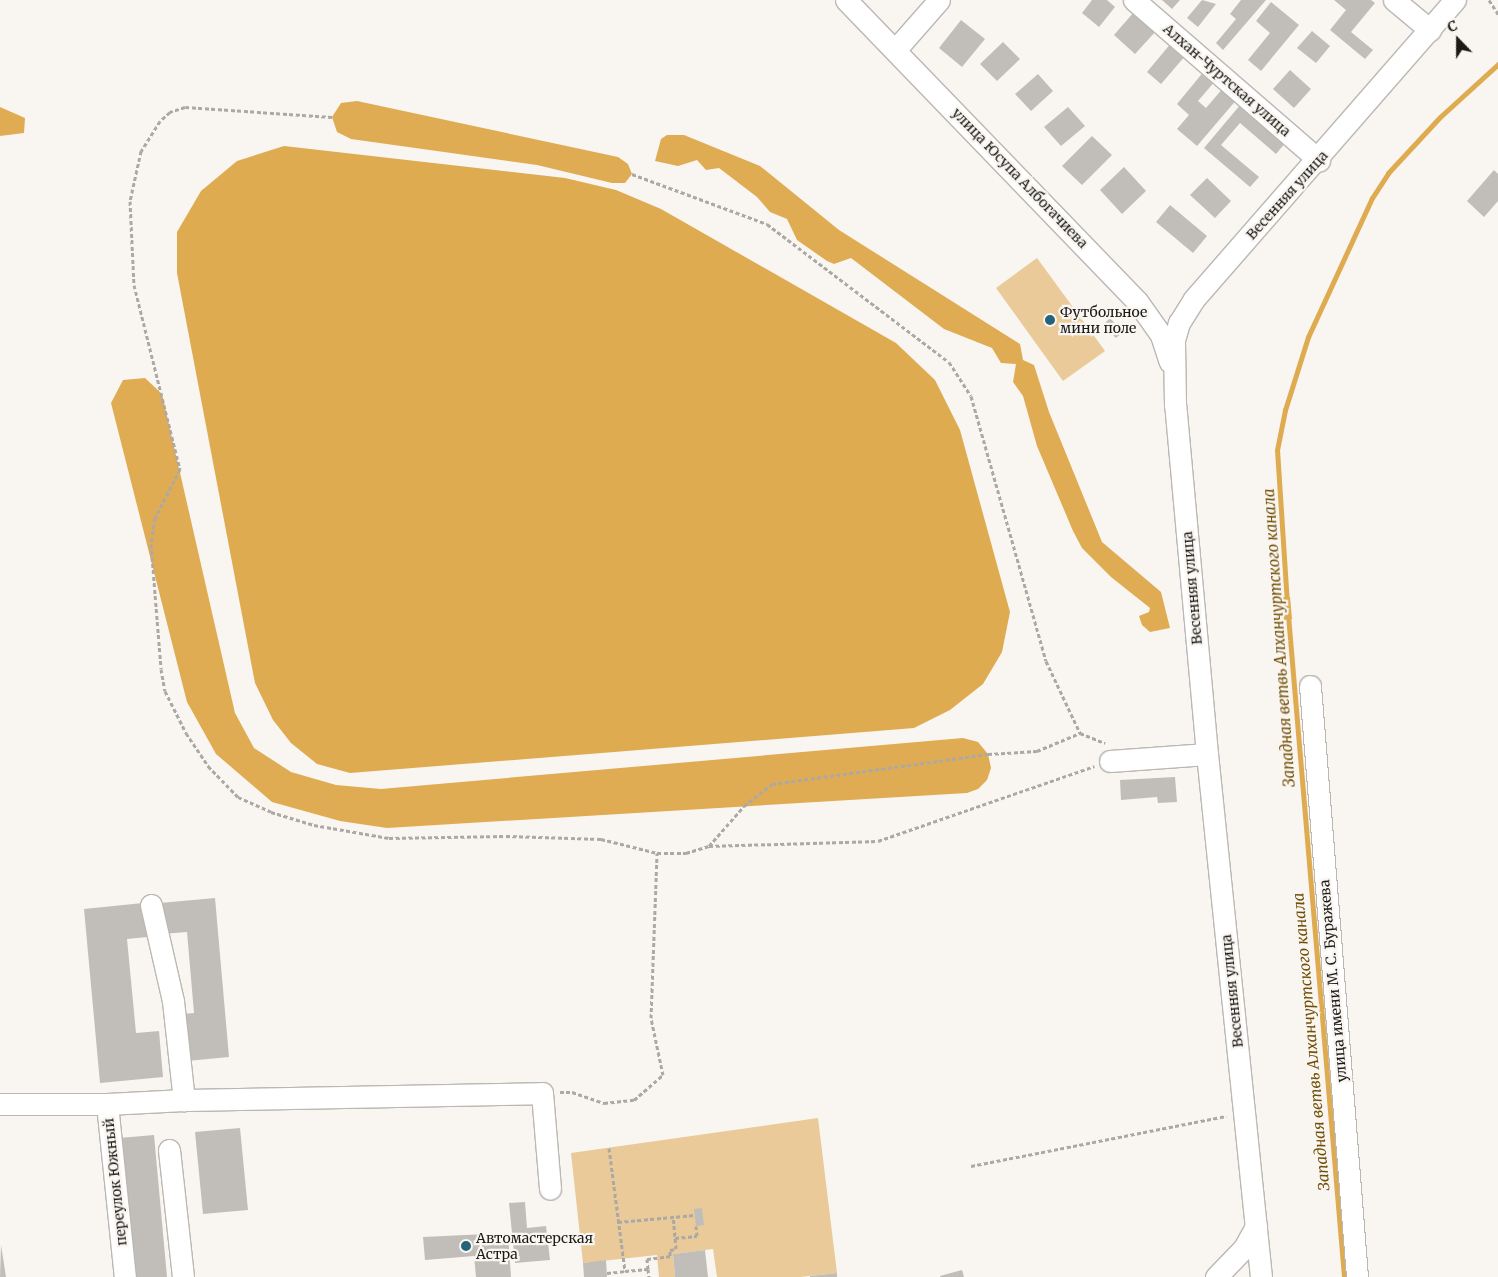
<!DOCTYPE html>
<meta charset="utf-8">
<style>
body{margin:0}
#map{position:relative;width:1498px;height:1277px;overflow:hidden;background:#f9f5f0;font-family:Merriweather,serif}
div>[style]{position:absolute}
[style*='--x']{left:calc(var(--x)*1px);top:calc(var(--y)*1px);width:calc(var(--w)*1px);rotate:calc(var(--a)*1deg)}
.green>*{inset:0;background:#e9ca98}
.forest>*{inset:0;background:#e0ac53}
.water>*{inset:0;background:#deab51}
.stream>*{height:5px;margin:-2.5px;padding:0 2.5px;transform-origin:2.5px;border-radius:2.5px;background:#deab51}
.building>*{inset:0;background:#c1beba}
.path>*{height:3px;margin-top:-1.5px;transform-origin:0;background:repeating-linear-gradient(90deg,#aca9a5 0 4px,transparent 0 6.5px)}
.roads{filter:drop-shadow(1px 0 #bbb8b3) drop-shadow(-1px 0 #bbb8b3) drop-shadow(0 1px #bbb8b3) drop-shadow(0 -1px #bbb8b3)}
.minor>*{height:21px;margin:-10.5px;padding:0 10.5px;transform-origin:10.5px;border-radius:10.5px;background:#fff}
.dots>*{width:14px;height:14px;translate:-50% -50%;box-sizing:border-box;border:2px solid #f9f5f0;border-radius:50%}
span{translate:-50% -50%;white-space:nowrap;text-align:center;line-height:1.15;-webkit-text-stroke:4.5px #f9f5f0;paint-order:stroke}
.street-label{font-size:14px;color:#1b1a18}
.poi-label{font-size:14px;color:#1b1a18}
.left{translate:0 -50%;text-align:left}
.water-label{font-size:15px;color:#714f06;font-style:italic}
.north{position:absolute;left:1433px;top:15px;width:50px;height:50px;-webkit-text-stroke:4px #f9f5f0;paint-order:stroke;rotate:338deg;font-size:14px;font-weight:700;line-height:20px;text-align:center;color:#1b1a18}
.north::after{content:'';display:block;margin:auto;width:18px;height:22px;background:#1b1a18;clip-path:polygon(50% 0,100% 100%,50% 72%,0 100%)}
</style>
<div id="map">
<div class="green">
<i style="clip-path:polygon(1037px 258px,1105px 351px,1063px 381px,996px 288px)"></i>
<i style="clip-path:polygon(818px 1118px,837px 1273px,800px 1277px,717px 1277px,713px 1249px,673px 1254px,675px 1277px,659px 1277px,657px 1255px,583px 1263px,571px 1153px)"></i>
</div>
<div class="forest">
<i style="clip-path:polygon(357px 101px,618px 157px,628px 164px,632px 174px,625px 183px,612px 183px,537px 165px,351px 139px,337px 132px,332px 117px,341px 103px)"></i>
<i style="clip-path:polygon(0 107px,25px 118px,24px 133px,0 136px)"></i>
<i style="clip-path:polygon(667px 135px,684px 135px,760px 166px,839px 230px,1020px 344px,1023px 360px,1034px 365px,1049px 412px,1102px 542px,1161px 592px,1170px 628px,1150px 632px,1142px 625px,1139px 616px,1149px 612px,1150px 608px,1111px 577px,1082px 548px,1073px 531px,1037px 446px,1023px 396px,1013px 382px,1016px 364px,1001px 363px,992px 348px,944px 329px,851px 258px,834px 264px,827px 261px,797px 240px,787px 219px,770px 212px,757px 197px,719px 168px,706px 170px,697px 160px,678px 166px,655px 161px,661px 139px)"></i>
<i style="clip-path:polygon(145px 378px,162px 394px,235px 713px,254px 748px,291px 772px,336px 785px,381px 789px,963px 738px,978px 742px,988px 754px,991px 768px,987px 780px,978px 789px,967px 793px,387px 828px,340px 821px,272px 802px,216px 754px,187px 702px,111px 403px,123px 380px)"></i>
</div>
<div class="water">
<i style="clip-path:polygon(284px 146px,565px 178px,616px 190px,661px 209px,896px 343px,935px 380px,960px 430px,1010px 612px,1002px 652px,983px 684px,950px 710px,914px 728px,350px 773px,317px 764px,291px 743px,273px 720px,255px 683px,177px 273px,177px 232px,201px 191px,237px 161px)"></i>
<i style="clip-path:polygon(1282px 597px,1290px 597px,1292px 619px,1284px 620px)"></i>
</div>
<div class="stream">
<i style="--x:1287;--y:604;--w:154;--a:-93.7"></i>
<i style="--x:1277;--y:450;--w:41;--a:-78.7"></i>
<i style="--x:1285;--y:410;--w:77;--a:-72.5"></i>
<i style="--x:1308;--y:337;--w:153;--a:-65.3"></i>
<i style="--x:1372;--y:198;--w:30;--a:-57"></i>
<i style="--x:1388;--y:173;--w:76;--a:-47.1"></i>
<i style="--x:1440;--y:117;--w:79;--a:-42.4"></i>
<i style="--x:1288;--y:615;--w:664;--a:85.16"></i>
</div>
<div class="building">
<i style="clip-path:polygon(1092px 0,1107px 0,1115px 7px,1099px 27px,1082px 13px)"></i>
<i style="clip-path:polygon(1162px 0,1180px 0,1172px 9px)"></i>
<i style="clip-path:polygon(1202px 0,1216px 4px,1198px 27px,1187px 18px)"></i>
<i style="clip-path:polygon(1241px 0,1266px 0,1223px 50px,1216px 43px,1236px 19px,1230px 14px)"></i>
<i style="clip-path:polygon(1334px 0,1371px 0,1375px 3px,1351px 32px,1373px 50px,1365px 59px,1330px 30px,1346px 10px)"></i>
<i style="clip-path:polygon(1271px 2px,1299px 25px,1261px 71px,1248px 60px,1270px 33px,1256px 21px)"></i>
<i style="clip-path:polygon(1134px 12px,1156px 31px,1135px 54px,1114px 35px)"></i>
<i style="clip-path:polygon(961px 20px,985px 39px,962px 67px,939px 48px)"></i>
<i style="clip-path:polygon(1312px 31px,1330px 46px,1316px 63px,1297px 48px)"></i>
<i style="clip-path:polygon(1003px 42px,1020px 59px,997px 81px,980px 64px)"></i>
<i style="clip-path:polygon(1172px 42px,1186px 55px,1161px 84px,1147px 72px)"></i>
<i style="clip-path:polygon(1205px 70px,1216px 80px,1198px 101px,1206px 108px,1224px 87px,1238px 98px,1197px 146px,1177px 129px,1189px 115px,1177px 104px)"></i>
<i style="clip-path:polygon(1290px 70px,1311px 89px,1294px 108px,1273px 89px)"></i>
<i style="clip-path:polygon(1038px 74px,1053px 91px,1031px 111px,1015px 94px)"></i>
<i style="clip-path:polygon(1241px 104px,1286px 142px,1276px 154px,1240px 123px,1221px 145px,1259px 177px,1250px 187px,1204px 148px)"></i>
<i style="clip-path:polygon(1068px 107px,1085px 126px,1061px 146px,1044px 127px)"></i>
<i style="clip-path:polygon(1092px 136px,1112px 155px,1082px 185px,1062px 166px)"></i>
<i style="clip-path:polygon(1124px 167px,1146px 191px,1122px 214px,1100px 190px)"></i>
<i style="clip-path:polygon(1494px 170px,1498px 174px,1498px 201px,1484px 217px,1467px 201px)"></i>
<i style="clip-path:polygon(1207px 178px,1231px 201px,1215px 218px,1190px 195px)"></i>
<i style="clip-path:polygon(1170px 205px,1207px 236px,1193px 253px,1156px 222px)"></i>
<i style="clip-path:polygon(1110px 318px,1123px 332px,1116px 338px,1103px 325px)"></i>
<i style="clip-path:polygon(1175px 777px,1177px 802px,1158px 803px,1157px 797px,1121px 800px,1120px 780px)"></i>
<i style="clip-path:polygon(215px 898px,229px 1057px,187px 1061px,183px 1014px,194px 1013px,187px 932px,162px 934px,160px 903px)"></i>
<i style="clip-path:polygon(143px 903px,147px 937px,127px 939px,136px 1033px,159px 1031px,163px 1077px,100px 1083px,84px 909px)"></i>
<i style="clip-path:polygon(240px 1128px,248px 1210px,203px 1214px,195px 1132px)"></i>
<i style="clip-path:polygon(154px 1135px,167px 1277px,132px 1277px,119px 1138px)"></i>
<i style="clip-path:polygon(525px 1202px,527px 1228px,546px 1226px,550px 1260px,515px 1263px,509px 1203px)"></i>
<i style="clip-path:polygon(702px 1208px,704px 1225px,696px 1226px,694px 1209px)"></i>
<i style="clip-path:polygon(508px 1233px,511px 1277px,476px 1277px,474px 1256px,425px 1260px,423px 1237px)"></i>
<i style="clip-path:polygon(1px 1245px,6px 1277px,0 1277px)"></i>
<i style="clip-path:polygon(705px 1250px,708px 1277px,675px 1277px,673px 1254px)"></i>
<i style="clip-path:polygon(606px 1260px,607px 1277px,584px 1277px,583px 1263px)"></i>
<i style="clip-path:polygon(962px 1270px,964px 1277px,940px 1277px,940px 1276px)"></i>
<i style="clip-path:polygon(837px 1273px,837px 1277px,810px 1277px,810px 1276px)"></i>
</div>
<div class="path">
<i style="--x:1489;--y:0;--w:17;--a:57"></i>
<i style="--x:332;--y:117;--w:147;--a:-176.1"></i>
<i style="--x:185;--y:107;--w:16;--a:162"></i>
<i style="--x:170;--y:112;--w:13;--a:138"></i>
<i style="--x:160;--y:121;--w:36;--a:122"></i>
<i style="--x:141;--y:151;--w:51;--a:102.4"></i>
<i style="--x:130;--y:201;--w:84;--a:87.3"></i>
<i style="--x:134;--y:285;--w:190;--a:76"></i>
<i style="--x:180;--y:469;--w:55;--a:117"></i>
<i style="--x:155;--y:518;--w:26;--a:99"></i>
<i style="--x:151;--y:544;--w:125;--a:85.4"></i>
<i style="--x:161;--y:669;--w:22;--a:80"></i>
<i style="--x:165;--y:691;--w:47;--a:63.4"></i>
<i style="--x:186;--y:733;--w:40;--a:56"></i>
<i style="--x:208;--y:766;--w:43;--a:45.9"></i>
<i style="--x:238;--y:797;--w:36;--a:24"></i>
<i style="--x:271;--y:812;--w:45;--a:16.8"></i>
<i style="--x:314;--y:825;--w:76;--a:9.8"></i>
<i style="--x:389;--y:838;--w:117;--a:-1"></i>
<i style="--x:506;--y:836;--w:95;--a:1.8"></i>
<i style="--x:601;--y:839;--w:58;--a:14"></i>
<i style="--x:657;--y:853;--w:29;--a:0"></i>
<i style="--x:686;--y:853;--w:24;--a:-17"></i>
<i style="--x:709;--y:846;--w:169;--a:-1.7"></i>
<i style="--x:878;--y:841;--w:229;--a:-19.1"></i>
<i style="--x:632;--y:174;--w:144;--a:20.3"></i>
<i style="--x:767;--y:224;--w:228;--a:37.2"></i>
<i style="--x:949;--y:362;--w:40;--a:57.1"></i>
<i style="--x:971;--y:396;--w:275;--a:74.2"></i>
<i style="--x:1046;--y:661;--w:80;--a:64.7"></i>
<i style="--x:1080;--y:733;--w:27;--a:22"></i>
<i style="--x:709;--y:846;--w:53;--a:-48.8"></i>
<i style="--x:744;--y:806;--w:36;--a:-38"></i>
<i style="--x:772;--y:784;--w:218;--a:-7.9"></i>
<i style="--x:988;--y:754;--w:49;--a:-3.5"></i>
<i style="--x:1037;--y:751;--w:47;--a:-22.7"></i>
<i style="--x:560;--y:1092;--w:12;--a:0"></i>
<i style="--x:572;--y:1092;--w:34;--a:19"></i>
<i style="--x:604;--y:1103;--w:30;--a:-6"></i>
<i style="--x:634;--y:1100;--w:38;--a:-41"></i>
<i style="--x:663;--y:1075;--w:58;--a:-101.9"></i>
<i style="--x:651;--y:1018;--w:165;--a:-87.9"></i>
<i style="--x:609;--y:1148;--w:124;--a:82.6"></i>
<i style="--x:625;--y:1271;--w:23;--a:-5"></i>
<i style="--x:648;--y:1269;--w:8;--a:83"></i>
<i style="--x:971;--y:1166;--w:260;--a:-11.1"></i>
<i style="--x:618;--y:1222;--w:77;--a:-5.2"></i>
<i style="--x:675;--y:1238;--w:22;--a:-5"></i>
<i style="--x:697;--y:1236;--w:10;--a:-96"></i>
<i style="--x:648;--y:1269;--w:10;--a:-96"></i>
<i style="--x:647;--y:1259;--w:23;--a:-7"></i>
<i style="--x:670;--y:1256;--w:6;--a:-90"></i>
<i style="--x:670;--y:1250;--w:6;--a:-9"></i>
<i style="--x:676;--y:1249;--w:32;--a:-95"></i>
<i style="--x:607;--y:1273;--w:18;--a:-6"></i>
</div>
<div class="roads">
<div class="minor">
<i style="--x:846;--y:0;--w:419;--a:46"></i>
<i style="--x:1137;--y:301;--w:42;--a:54.8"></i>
<i style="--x:1161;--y:335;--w:28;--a:72"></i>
<i style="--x:1134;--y:0;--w:245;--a:40.9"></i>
<i style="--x:1394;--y:0;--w:47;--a:39.8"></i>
<i style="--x:896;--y:49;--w:65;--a:-48.7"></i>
<i style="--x:1310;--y:686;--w:593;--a:85.45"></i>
<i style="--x:1110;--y:761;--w:97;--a:-4.1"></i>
<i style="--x:151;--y:905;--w:98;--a:77.1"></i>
<i style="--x:173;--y:1001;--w:100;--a:83.7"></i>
<i style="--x:0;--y:1104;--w:107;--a:0"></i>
<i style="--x:107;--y:1104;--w:174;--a:84.1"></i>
<i style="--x:107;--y:1104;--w:77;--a:-3"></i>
<i style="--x:184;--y:1100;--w:358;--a:-1.1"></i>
<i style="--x:542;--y:1093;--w:96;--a:85.2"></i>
<i style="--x:169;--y:1150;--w:128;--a:83.7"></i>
<i style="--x:1216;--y:1277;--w:40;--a:-46"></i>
<i style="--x:1244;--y:1248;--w:25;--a:-61"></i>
<i style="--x:1261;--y:1277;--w:526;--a:-95.89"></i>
<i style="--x:1207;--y:754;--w:350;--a:-95.2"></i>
<i style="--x:1175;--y:405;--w:65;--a:-90.9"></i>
<i style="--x:1174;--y:340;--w:18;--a:-74"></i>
<i style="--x:1179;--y:323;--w:28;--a:-58"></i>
<i style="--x:1194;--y:299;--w:397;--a:-48.9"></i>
</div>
</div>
<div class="dots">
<i style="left:1050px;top:320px;background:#27627b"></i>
<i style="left:466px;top:1246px;background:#27627b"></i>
</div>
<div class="street-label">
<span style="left:1227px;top:80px;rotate:41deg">Алхан-Чуртская улица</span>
<span style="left:1020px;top:178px;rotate:46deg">улица Юсупа Албогачиева</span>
<span style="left:1287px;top:195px;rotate:-48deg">Весенняя улица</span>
<span style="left:1192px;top:588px;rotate:-95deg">Весенняя улица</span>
<span style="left:1333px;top:981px;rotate:-95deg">улица имени М. С. Буражева</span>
<span style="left:1232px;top:991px;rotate:-96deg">Весенняя улица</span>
<span style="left:115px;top:1182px;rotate:-96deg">переулок Южный</span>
</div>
<div class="poi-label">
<span class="left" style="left:1060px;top:320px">Футбольное<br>мини поле</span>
<span class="left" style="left:476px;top:1246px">Автомастерская<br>Астра</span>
</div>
<div class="water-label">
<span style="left:1279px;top:638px;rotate:-94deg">Западная ветвь Алханчуртского канала</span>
<span style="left:1311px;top:1042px;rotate:-95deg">Западная ветвь Алханчуртского канала</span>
</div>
<div class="north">С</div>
</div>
